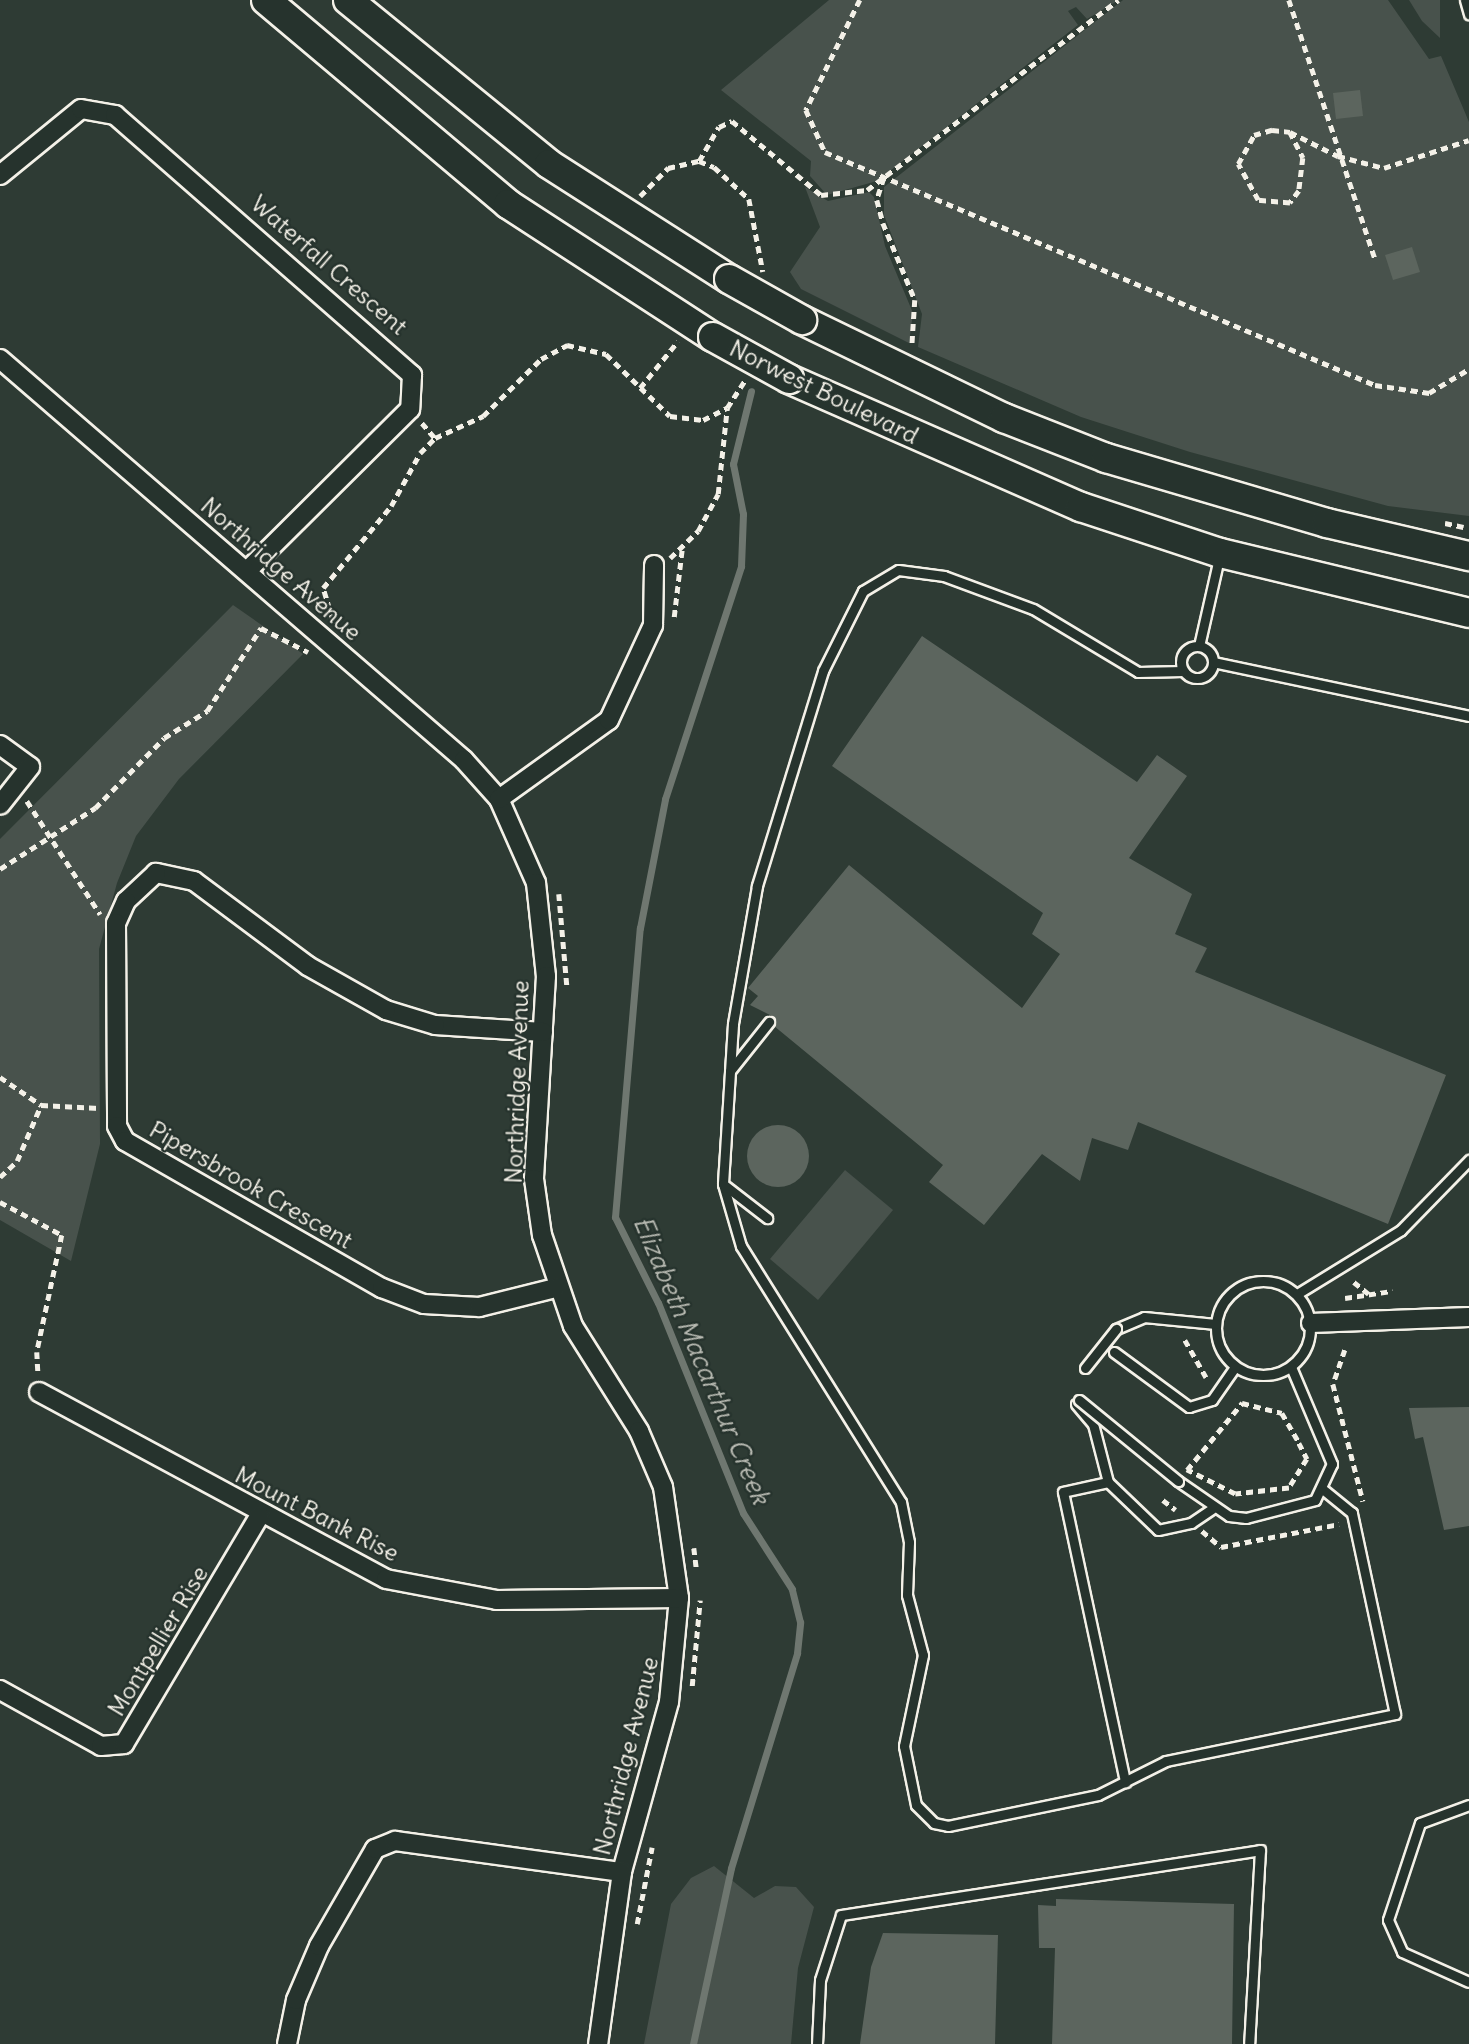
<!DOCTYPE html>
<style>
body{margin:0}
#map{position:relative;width:1469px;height:2044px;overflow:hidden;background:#2e3b34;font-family:Delius,sans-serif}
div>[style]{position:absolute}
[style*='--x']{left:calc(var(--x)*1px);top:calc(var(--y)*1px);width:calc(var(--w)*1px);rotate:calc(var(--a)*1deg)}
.green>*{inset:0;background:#48524c}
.stream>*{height:7px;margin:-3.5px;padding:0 3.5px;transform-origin:3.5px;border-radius:3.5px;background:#6f7770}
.building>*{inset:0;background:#5c655e}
.round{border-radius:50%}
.path>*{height:4.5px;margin-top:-2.25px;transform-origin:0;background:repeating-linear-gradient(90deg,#f4f1e8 0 7px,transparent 0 12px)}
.roads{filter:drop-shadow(2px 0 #f4f1e8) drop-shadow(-2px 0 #f4f1e8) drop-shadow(0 2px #f4f1e8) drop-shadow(0 -2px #f4f1e8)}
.lane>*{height:9px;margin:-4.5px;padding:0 4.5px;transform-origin:4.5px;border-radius:4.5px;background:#26332d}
.lane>.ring{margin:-4.5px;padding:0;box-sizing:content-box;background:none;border:9px solid #26332d;border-radius:50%}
.street>*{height:18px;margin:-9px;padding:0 9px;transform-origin:9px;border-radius:9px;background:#26332d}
.primary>*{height:28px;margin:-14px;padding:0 14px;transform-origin:14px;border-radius:14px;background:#26332d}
.bridges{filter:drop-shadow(2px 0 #f4f1e8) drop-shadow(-2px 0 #f4f1e8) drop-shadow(0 2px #f4f1e8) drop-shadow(0 -2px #f4f1e8)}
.lane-bridge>*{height:9px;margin:-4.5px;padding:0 4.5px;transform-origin:4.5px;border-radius:4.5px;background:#26332d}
.primary-bridge>*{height:28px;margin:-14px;padding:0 14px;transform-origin:14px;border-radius:14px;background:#26332d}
span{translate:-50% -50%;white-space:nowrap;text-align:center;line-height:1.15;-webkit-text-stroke:5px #26332d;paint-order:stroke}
.street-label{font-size:24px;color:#f4f1e8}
.water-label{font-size:26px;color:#b8bab2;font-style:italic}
</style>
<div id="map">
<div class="green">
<i style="clip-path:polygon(829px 0,1119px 0,1087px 19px,1076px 7px,1068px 11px,1078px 25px,877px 181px,827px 195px,810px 176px,811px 161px,721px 90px)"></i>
<i style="clip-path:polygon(1123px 0,1388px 0,1429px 59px,1441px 56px,1469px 122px,1469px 516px,1388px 506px,1190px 452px,1081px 417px,918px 347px,922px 314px,884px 215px,884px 187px)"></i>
<i style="clip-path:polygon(1409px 0,1440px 0,1440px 38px,1422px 21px)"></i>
<i style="clip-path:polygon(805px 187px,828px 201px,869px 192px,874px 197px,885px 246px,913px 313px,909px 343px,801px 289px,790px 272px,820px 227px)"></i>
<i style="clip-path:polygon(233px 605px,303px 654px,179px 779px,136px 836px,117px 883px,99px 949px,100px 1144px,71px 1261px,0 1220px,0 839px)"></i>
<i style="clip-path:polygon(845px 1170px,893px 1210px,818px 1300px,770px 1259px)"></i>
<i style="clip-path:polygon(714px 1866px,754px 1898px,775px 1886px,796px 1887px,814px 1907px,798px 1968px,791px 2044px,644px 2044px,671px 1904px,691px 1878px)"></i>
</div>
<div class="stream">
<i style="--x:693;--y:2044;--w:180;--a:-77.8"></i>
<i style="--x:731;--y:1868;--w:225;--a:-72.9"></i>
<i style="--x:797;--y:1653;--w:31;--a:-84"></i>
<i style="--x:800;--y:1622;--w:34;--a:-104"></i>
<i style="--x:792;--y:1589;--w:90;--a:-122.8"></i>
<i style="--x:743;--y:1513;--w:227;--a:-112"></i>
<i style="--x:658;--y:1303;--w:96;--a:-116.6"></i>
<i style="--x:615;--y:1217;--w:290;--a:-85.1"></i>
<i style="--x:640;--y:928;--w:131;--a:-79"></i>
<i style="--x:665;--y:799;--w:245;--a:-71.9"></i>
<i style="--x:741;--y:566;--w:52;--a:-87.8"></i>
<i style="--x:743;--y:514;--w:51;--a:-101.3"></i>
<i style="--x:733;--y:464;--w:75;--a:-76.1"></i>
</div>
<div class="building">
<i style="clip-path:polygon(1360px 90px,1363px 116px,1336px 119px,1333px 93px)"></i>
<i style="clip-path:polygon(1412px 247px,1420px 272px,1393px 280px,1385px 255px)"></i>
<i style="clip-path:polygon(922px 636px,1137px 782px,1157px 755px,1187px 776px,1129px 858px,1192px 894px,1175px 934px,1207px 948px,1195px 972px,1446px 1075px,1388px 1224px,1138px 1122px,1128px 1150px,1092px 1138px,1080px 1181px,1042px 1154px,984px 1225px,929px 1182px,943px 1165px,774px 1026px,774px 1017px,750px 1005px,758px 996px,748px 988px,849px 865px,1022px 1008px,1060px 954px,1032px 934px,1043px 913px,832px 766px)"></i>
<i class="round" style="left:747px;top:1125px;width:62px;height:62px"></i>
<i style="clip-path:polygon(1469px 1407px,1469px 1526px,1444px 1530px,1423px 1437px,1415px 1439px,1409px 1408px)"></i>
<i style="clip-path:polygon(1056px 1899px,1234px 1904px,1232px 2044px,1052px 2044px,1055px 1948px,1039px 1948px,1038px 1905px,1056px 1906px)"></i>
<i style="clip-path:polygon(883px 1933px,998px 1935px,995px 2044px,860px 2044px,871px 1967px)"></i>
</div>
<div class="path">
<i style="--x:860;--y:0;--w:123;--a:116.1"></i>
<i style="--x:806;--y:110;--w:46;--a:65.7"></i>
<i style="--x:825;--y:152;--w:597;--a:22.96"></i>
<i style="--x:1375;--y:385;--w:55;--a:8.4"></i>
<i style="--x:1429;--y:393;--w:47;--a:-31"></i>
<i style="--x:1289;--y:0;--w:275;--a:71.6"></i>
<i style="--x:1290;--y:132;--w:29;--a:63"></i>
<i style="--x:1303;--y:158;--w:33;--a:97"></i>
<i style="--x:1299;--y:191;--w:15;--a:127"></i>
<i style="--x:1290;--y:203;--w:32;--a:-175"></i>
<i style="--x:1258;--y:200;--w:41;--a:-119.1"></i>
<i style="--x:1238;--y:164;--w:33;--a:-61"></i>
<i style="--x:1254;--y:135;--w:19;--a:-16"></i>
<i style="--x:1272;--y:130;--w:18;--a:6"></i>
<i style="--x:1290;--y:132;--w:54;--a:26.6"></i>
<i style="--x:1338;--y:156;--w:48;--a:14.6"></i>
<i style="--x:1384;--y:168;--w:89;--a:-18.2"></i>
<i style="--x:699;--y:161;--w:39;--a:-60"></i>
<i style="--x:719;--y:127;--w:14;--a:-25"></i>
<i style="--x:732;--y:121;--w:116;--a:39.7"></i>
<i style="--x:821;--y:195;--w:46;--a:-6.2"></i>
<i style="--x:867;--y:190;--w:315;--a:-37.1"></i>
<i style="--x:884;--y:178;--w:23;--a:108"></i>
<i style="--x:877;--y:200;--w:24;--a:75"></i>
<i style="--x:883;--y:223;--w:83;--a:67.4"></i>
<i style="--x:915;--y:300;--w:46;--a:93.7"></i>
<i style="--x:640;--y:196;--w:40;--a:-45"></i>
<i style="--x:668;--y:168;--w:32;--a:-13"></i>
<i style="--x:699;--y:161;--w:16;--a:22"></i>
<i style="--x:714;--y:167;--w:47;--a:42.4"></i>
<i style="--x:749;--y:199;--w:74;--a:79.1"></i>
<i style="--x:640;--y:388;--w:60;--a:-51"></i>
<i style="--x:422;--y:423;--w:20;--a:49"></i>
<i style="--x:1445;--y:523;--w:19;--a:12"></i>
<i style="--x:670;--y:558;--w:39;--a:-44"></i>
<i style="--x:698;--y:531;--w:42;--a:-61.6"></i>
<i style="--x:718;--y:494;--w:86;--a:-84"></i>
<i style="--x:674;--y:617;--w:68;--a:-83.3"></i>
<i style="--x:333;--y:621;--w:34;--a:-107"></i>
<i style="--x:323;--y:588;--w:107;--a:-50.3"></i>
<i style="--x:391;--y:506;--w:60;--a:-61.3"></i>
<i style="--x:420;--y:453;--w:21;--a:-45"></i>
<i style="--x:435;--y:438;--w:53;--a:-24.6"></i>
<i style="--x:483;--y:416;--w:81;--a:-44.5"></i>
<i style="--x:541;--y:359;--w:30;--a:-28"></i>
<i style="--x:567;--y:345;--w:40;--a:13"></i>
<i style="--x:606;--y:354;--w:89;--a:44.1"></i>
<i style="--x:670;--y:416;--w:33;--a:7"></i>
<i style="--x:703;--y:420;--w:27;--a:-27"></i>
<i style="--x:727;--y:408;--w:33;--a:-57"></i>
<i style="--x:27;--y:801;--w:135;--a:57.1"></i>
<i style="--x:0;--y:869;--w:113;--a:-32.7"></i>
<i style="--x:95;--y:808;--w:98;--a:-45.4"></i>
<i style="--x:164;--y:738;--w:51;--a:-32.1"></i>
<i style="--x:207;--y:711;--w:99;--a:-57"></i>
<i style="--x:261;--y:628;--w:53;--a:27.1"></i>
<i style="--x:559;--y:894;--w:92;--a:85"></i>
<i style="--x:0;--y:1077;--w:50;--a:34.3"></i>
<i style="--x:0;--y:1177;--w:23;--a:-43"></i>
<i style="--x:17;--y:1161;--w:61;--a:-66.8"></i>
<i style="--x:41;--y:1105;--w:58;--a:3"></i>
<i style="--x:0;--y:1202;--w:70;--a:28"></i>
<i style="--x:62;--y:1235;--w:120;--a:102.1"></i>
<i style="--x:37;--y:1352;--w:22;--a:87"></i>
<i style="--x:1354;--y:1282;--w:19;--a:39"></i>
<i style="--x:1345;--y:1298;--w:48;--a:-8.5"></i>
<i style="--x:1185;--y:1340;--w:43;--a:60.4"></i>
<i style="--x:1345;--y:1350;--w:36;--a:109"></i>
<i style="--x:1333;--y:1384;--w:121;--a:75.6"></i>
<i style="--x:1242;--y:1403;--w:41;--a:14"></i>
<i style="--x:1282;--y:1413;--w:34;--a:60"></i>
<i style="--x:1299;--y:1443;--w:18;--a:63"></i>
<i style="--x:1307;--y:1459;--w:34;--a:122"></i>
<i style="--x:1289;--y:1488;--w:54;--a:173.7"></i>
<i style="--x:1235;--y:1494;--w:54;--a:-153.4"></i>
<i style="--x:1187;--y:1470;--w:87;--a:-50.6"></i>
<i style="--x:1163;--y:1500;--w:16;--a:38"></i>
<i style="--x:1202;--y:1531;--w:25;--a:40"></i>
<i style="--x:1221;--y:1547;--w:120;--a:-11"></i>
<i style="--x:694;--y:1548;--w:23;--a:83"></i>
<i style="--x:692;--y:1686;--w:86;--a:-84.7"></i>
<i style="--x:637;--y:1924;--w:78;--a:-79"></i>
</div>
<div class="roads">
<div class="lane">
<i style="--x:1465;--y:0;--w:15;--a:74"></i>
<i class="ring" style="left:1181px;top:646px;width:23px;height:23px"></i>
<i style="--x:1199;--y:646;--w:90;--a:-77.2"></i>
<i style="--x:1213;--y:662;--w:262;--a:11.9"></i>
<i style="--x:1183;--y:671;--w:45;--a:178.7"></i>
<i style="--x:1138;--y:672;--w:122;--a:-149"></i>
<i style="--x:1033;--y:609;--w:95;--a:-159.7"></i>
<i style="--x:944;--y:576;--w:46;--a:-172.6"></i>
<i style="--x:898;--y:570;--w:41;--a:149"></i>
<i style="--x:863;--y:591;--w:89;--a:116.6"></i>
<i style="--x:823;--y:671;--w:225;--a:107.1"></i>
<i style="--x:757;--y:886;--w:140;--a:99.9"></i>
<i style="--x:733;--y:1024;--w:160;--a:93.6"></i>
<i style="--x:723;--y:1184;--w:65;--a:73.8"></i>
<i style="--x:741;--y:1246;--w:302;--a:58"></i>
<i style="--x:901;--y:1502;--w:41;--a:78.7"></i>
<i style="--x:909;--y:1542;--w:53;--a:92.2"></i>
<i style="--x:907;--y:1595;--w:62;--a:75.1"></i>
<i style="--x:923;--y:1655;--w:93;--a:101.8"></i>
<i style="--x:904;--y:1746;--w:60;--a:78.5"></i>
<i style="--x:916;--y:1805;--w:25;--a:45"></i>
<i style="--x:934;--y:1823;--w:14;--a:12"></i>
<i style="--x:948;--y:1826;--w:153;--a:-11.7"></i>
<i style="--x:1098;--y:1795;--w:76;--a:-26.6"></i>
<i style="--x:1166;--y:1761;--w:234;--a:-11.6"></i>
<i style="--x:1395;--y:1714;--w:206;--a:-102.1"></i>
<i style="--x:1352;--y:1513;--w:36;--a:-141"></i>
<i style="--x:730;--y:1071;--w:63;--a:-51.5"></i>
<i style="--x:723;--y:1184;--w:56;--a:37.7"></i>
<i class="ring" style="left:1216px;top:1281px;width:85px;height:85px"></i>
<i style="--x:1297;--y:1294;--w:122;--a:-31.6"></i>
<i style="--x:1401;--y:1230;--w:98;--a:-45.8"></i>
<i style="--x:1116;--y:1329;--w:30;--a:-23"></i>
<i style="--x:1144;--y:1317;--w:72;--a:5.6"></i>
<i style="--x:1114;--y:1352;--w:93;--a:36.3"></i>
<i style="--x:1189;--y:1407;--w:24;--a:-17"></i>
<i style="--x:1212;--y:1400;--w:40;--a:-55.1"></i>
<i style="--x:1076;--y:1404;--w:26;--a:50"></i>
<i style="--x:1093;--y:1424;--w:60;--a:75.5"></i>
<i style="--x:1108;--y:1482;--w:69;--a:43.8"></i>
<i style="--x:1158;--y:1530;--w:34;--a:-12"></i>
<i style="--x:1191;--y:1523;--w:25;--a:-34"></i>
<i style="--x:1178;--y:1481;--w:62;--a:34.5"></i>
<i style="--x:1229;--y:1516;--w:17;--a:7"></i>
<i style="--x:1246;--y:1518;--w:71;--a:-14.6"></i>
<i style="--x:1315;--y:1500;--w:40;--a:-65"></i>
<i style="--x:1332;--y:1464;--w:105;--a:-112.9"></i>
<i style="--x:1108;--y:1482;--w:46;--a:167.5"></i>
<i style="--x:1063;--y:1492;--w:297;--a:77.9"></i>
<i style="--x:1469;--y:1805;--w:52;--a:159.8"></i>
<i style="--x:1420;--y:1823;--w:102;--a:108.3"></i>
<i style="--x:1388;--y:1920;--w:35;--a:66"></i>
<i style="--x:1402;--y:1952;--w:73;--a:24.1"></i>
<i style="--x:817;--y:2044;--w:64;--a:-87.3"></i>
<i style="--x:820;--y:1980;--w:68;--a:-72.1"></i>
<i style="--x:841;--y:1915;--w:424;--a:-8.8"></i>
<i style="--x:1260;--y:1850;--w:194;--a:93.2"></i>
</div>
<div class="street">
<i style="--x:0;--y:175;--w:104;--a:-39.2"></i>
<i style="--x:81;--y:109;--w:35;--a:10"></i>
<i style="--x:115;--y:115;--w:395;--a:41.2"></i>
<i style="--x:412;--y:375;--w:34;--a:93"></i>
<i style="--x:410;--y:409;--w:230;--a:135.2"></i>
<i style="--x:0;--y:359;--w:613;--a:40.83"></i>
<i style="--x:464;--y:760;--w:52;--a:48.1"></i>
<i style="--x:499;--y:799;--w:92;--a:66.2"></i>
<i style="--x:536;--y:883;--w:94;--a:83.9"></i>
<i style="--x:546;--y:976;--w:203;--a:93.4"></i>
<i style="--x:534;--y:1179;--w:57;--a:81.9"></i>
<i style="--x:542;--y:1235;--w:96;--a:71.2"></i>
<i style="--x:573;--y:1326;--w:124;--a:57.8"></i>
<i style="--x:639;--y:1431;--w:61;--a:66.8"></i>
<i style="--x:663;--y:1487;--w:112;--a:81.8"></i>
<i style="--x:679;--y:1598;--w:104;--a:95.5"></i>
<i style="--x:669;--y:1702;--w:176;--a:105.5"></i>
<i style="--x:622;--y:1872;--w:174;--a:97.9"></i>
<i style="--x:0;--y:745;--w:37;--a:36"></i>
<i style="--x:30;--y:767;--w:48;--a:128.3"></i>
<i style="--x:499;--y:799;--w:135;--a:-35.7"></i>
<i style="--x:609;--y:720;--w:105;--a:-65.1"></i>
<i style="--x:653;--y:625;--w:60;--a:-89"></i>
<i style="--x:543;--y:1032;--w:108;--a:-176.3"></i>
<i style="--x:435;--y:1025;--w:51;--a:-163"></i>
<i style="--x:386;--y:1010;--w:90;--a:-150.6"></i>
<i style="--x:308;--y:966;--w:142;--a:-143.3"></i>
<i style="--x:194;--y:881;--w:39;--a:-168"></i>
<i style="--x:156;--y:873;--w:41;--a:137"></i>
<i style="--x:126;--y:901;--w:24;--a:114"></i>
<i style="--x:116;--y:923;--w:203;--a:89.7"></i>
<i style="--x:117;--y:1126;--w:17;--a:62"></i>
<i style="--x:125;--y:1141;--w:296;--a:29.8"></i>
<i style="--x:382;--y:1288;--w:45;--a:20.9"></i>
<i style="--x:424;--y:1304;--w:55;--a:3.1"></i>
<i style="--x:479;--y:1307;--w:79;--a:-13.9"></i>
<i style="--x:1311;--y:1323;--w:158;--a:-2.2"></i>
<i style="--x:39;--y:1392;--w:394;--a:28.3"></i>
<i style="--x:386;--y:1579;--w:113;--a:10.7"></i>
<i style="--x:497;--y:1600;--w:182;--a:-0.6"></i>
<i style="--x:0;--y:1690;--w:115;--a:29"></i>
<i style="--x:101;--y:1746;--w:23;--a:-5"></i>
<i style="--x:124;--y:1744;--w:266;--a:-59.3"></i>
<i style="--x:287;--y:2044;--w:45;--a:-78.4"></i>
<i style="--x:296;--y:2000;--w:59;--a:-66.9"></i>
<i style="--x:319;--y:1946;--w:112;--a:-60"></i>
<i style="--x:375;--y:1849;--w:22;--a:-22"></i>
<i style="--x:395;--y:1841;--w:229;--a:7.8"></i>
</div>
<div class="primary">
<i style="--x:266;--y:0;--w:317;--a:40.1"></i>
<i style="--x:508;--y:204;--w:244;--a:33"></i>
<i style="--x:348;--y:0;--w:259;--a:39.2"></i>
<i style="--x:549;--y:164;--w:214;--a:32.6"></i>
<i style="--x:802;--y:320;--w:225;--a:25.9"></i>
<i style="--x:1004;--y:418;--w:110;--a:21.4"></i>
<i style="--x:1106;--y:458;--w:230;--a:16.4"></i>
<i style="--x:1327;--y:523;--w:146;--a:13.1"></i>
<i style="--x:789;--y:379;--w:319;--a:23.7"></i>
<i style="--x:1081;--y:507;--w:146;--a:18.3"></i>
<i style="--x:1220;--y:553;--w:256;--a:13.5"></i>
</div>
</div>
<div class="bridges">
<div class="lane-bridge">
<i style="--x:1085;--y:1368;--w:50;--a:-51.5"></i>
<i style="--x:1079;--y:1400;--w:128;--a:39.3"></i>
</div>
<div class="primary-bridge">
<i style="--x:729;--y:279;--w:84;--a:29.3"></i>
<i style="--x:713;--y:337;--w:87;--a:28.9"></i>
</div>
</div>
<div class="street-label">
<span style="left:329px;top:265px;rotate:41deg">Waterfall Crescent</span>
<span style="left:824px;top:392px;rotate:26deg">Norwest Boulevard</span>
<span style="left:281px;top:569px;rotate:41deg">Northridge Avenue</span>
<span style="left:517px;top:1082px;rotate:-88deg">Northridge Avenue</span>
<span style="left:251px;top:1185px;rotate:30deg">Pipersbrook Crescent</span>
<span style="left:317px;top:1514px;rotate:27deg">Mount Bank Rise</span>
<span style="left:158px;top:1641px;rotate:-59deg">Montpellier Rise</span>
<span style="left:626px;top:1756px;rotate:-76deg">Northridge Avenue</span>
</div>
<div class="water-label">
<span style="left:702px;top:1360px;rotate:67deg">Elizabeth Macarthur Creek</span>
</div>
</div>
